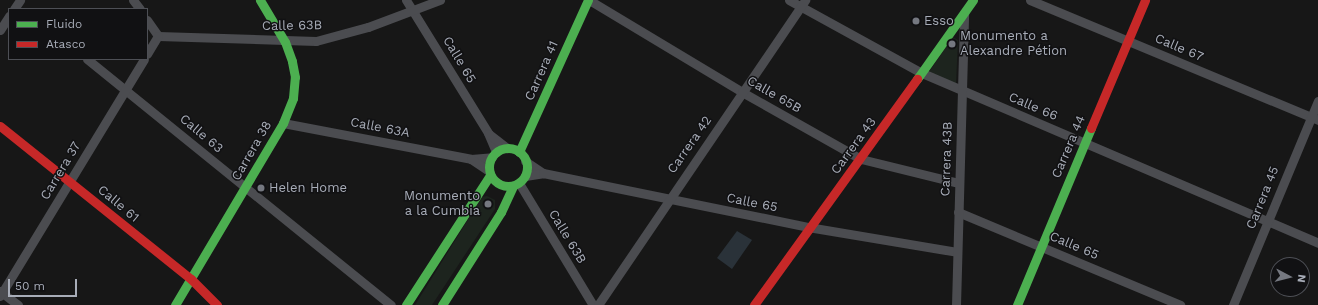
<!DOCTYPE html>
<meta charset="utf-8">
<style>
body{margin:0}
#map{position:relative;width:1318px;height:305px;overflow:hidden;background:#171717;font-family:"Work Sans",sans-serif}
div>[style]{position:absolute}
[style*='--x']{left:calc(var(--x)*1px);top:calc(var(--y)*1px);width:calc(var(--w)*1px);rotate:calc(var(--a)*1deg)}
.green>*{inset:0;background:#1d241e}
.water>*{inset:0;background:#2a3239}
.street>*{height:9px;margin:-4.5px;padding:0 4.5px;transform-origin:4.5px;border-radius:4.5px;background:#4b4c50}
.fast>*{height:9px;margin:-4.5px;padding:0 4.5px;transform-origin:4.5px;border-radius:4.5px;background:#4caf50}
.fast>.ring{margin:-4.5px;padding:0;box-sizing:content-box;background:none;border:9px solid #4caf50;border-radius:50%}
.jam>*{height:9px;margin:-4.5px;padding:0 4.5px;transform-origin:4.5px;border-radius:4.5px;background:#c62828}
.dots>*{width:11px;height:11px;translate:-50% -50%;box-sizing:border-box;border:2px solid #111113;border-radius:50%}
span{translate:-50% -50%;white-space:nowrap;text-align:center;line-height:1.15;-webkit-text-stroke:3px #111113;paint-order:stroke}
.poi-label{font-size:13px;color:#a8adb8}
.left{translate:0 -50%;text-align:left}
.right{translate:-100% -50%;text-align:right}
.street-label{font-size:13px;color:#a8adb8}
.legend{position:absolute;left:8px;top:8px;width:140px;height:52px;box-sizing:border-box;background:#111113;border:1px solid #4d4f55;margin:0;padding:5px 7px;list-style:none;font-size:12px;color:#a8adb8}
.legend li{display:flex;align-items:center;gap:8px;height:20px}
.legend b{width:20px;border:1px solid #4d4f55}
.north{position:absolute;left:1270px;top:257px;width:40px;height:40px;box-sizing:border-box;background:#111113;border:1px solid #4d4f55;border-radius:50%;rotate:97deg;font-size:11px;font-weight:700;line-height:16px;text-align:center;color:#a8adb8}
.north::after{content:'';display:block;margin:auto;width:14px;height:18px;background:#757880;clip-path:polygon(50% 0,100% 100%,50% 72%,0 100%)}
.scale{position:absolute;left:8px;top:279px;width:69px;height:18px;box-sizing:border-box;border:2px solid #a8adb8;border-top:0;padding-left:5px;font-size:12px;line-height:14px;white-space:nowrap;color:#a8adb8;-webkit-text-stroke:3px #111113;paint-order:stroke}
</style>
<div id="map">
<div class="green">
<i style="clip-path:polygon(953px 37px,958px 40px,956px 84px,929px 72px)"></i>
<i style="clip-path:polygon(487px 196px,495px 200px,495px 209px,432px 305px,415px 305px,482px 197px)"></i>
</div>
<div class="water">
<i style="clip-path:polygon(737px 231px,752px 240px,732px 269px,717px 258px)"></i>
</div>
<div class="street">
<i style="--x:133;--y:0;--w:11;--a:52"></i>
<i style="--x:406;--y:0;--w:156;--a:58.3"></i>
<i style="--x:488;--y:133;--w:21;--a:67"></i>
<i style="--x:589;--y:0;--w:179;--a:31"></i>
<i style="--x:742;--y:92;--w:137;--a:29.4"></i>
<i style="--x:861;--y:159;--w:101;--a:13.8"></i>
<i style="--x:789;--y:0;--w:152;--a:28.8"></i>
<i style="--x:922;--y:73;--w:431;--a:23.2"></i>
<i style="--x:1030;--y:0;--w:312;--a:22.6"></i>
<i style="--x:14;--y:9;--w:11;--a:-56"></i>
<i style="--x:147;--y:20;--w:19;--a:55"></i>
<i style="--x:158;--y:36;--w:158;--a:1.8"></i>
<i style="--x:316;--y:41;--w:54;--a:-15.1"></i>
<i style="--x:368;--y:27;--w:77;--a:-20.6"></i>
<i style="--x:0;--y:30;--w:17;--a:-57"></i>
<i style="--x:147;--y:54;--w:21;--a:-59"></i>
<i style="--x:87;--y:59;--w:391;--a:39"></i>
<i style="--x:283;--y:123;--w:191;--a:10.8"></i>
<i style="--x:471;--y:159;--w:21;--a:-5"></i>
<i style="--x:489;--y:134;--w:23;--a:38"></i>
<i style="--x:471;--y:159;--w:22;--a:34"></i>
<i style="--x:525;--y:161;--w:22;--a:34"></i>
<i style="--x:525;--y:176;--w:18;--a:-9"></i>
<i style="--x:543;--y:173;--w:270;--a:11.5"></i>
<i style="--x:808;--y:227;--w:151;--a:9.5"></i>
<i style="--x:519;--y:183;--w:143;--a:58.8"></i>
<i style="--x:958;--y:212;--w:241;--a:22.7"></i>
<i style="--x:0;--y:291;--w:23;--a:38"></i>
<i style="--x:0;--y:296;--w:277;--a:-58.7"></i>
<i style="--x:598;--y:305;--w:369;--a:-55.8"></i>
<i style="--x:956;--y:305;--w:292;--a:-88.4"></i>
<i style="--x:1233;--y:305;--w:221;--a:-67.4"></i>
</div>
<div class="fast">
<i style="--x:917;--y:79;--w:97;--a:-54.7"></i>
<i class="ring" style="left:489px;top:148px;width:29px;height:29px"></i>
<i style="--x:519;--y:152;--w:167;--a:-65.6"></i>
<i style="--x:175;--y:305;--w:212;--a:-59.3"></i>
<i style="--x:283;--y:123;--w:27;--a:-68"></i>
<i style="--x:293;--y:98;--w:21;--a:-85"></i>
<i style="--x:295;--y:77;--w:16;--a:-101"></i>
<i style="--x:292;--y:61;--w:20;--a:-110"></i>
<i style="--x:285;--y:42;--w:49;--a:-120.8"></i>
<i style="--x:406;--y:305;--w:155;--a:-57.1"></i>
<i style="--x:442;--y:305;--w:110;--a:-57.6"></i>
<i style="--x:501;--y:212;--w:29;--a:-65"></i>
<i style="--x:1017;--y:305;--w:192;--a:-67.3"></i>
</div>
<div class="jam">
<i style="--x:0;--y:126;--w:245;--a:38.7"></i>
<i style="--x:191;--y:279;--w:37;--a:45"></i>
<i style="--x:1091;--y:128;--w:139;--a:-67.1"></i>
<i style="--x:754;--y:305;--w:279;--a:-54.2"></i>
</div>
<div class="dots">
<i style="left:916px;top:21px;background:#757880"></i>
<i style="left:952px;top:44px;background:#757880"></i>
<i style="left:261px;top:188px;background:#757880"></i>
<i style="left:488px;top:204px;background:#757880"></i>
</div>
<div class="poi-label">
<span class="left" style="left:924px;top:21px">Esso</span>
<span class="left" style="left:960px;top:44px">Monumento a<br>Alexandre Pétion</span>
<span class="left" style="left:269px;top:188px">Helen Home</span>
<span class="right" style="left:480px;top:204px">Monumento<br>a la Cumbia</span>
</div>
<div class="street-label">
<span style="left:292px;top:26px;rotate:-1deg">Calle 63B</span>
<span style="left:1179px;top:48px;rotate:23deg">Calle 67</span>
<span style="left:459px;top:60px;rotate:59deg">Calle 65</span>
<span style="left:542px;top:71px;rotate:-66deg">Carrera 41</span>
<span style="left:774px;top:95px;rotate:30deg">Calle 65B</span>
<span style="left:1033px;top:107px;rotate:23deg">Calle 66</span>
<span style="left:380px;top:128px;rotate:11deg">Calle 63A</span>
<span style="left:201px;top:134px;rotate:40deg">Calle 63</span>
<span style="left:690px;top:145px;rotate:-55deg">Carrera 42</span>
<span style="left:854px;top:146px;rotate:-54deg">Carrera 43</span>
<span style="left:1069px;top:147px;rotate:-67deg">Carrera 44</span>
<span style="left:252px;top:151px;rotate:-60deg">Carrera 38</span>
<span style="left:947px;top:159px;rotate:-88deg">Carrera 43B</span>
<span style="left:61px;top:171px;rotate:-59deg">Carrera 37</span>
<span style="left:1263px;top:198px;rotate:-68deg">Carrera 45</span>
<span style="left:752px;top:203px;rotate:11deg">Calle 65</span>
<span style="left:118px;top:204px;rotate:40deg">Calle 61</span>
<span style="left:567px;top:237px;rotate:59deg">Calle 63B</span>
<span style="left:1074px;top:246px;rotate:23deg">Calle 65</span>
</div>
<ul class="legend">
<li><b style="height:5px;background:#4caf50"></b>Fluido</li>
<li><b style="height:5px;background:#c62828"></b>Atasco</li>
</ul>
<div class="north">N</div>
<div class="scale">50 m</div>
</div>
